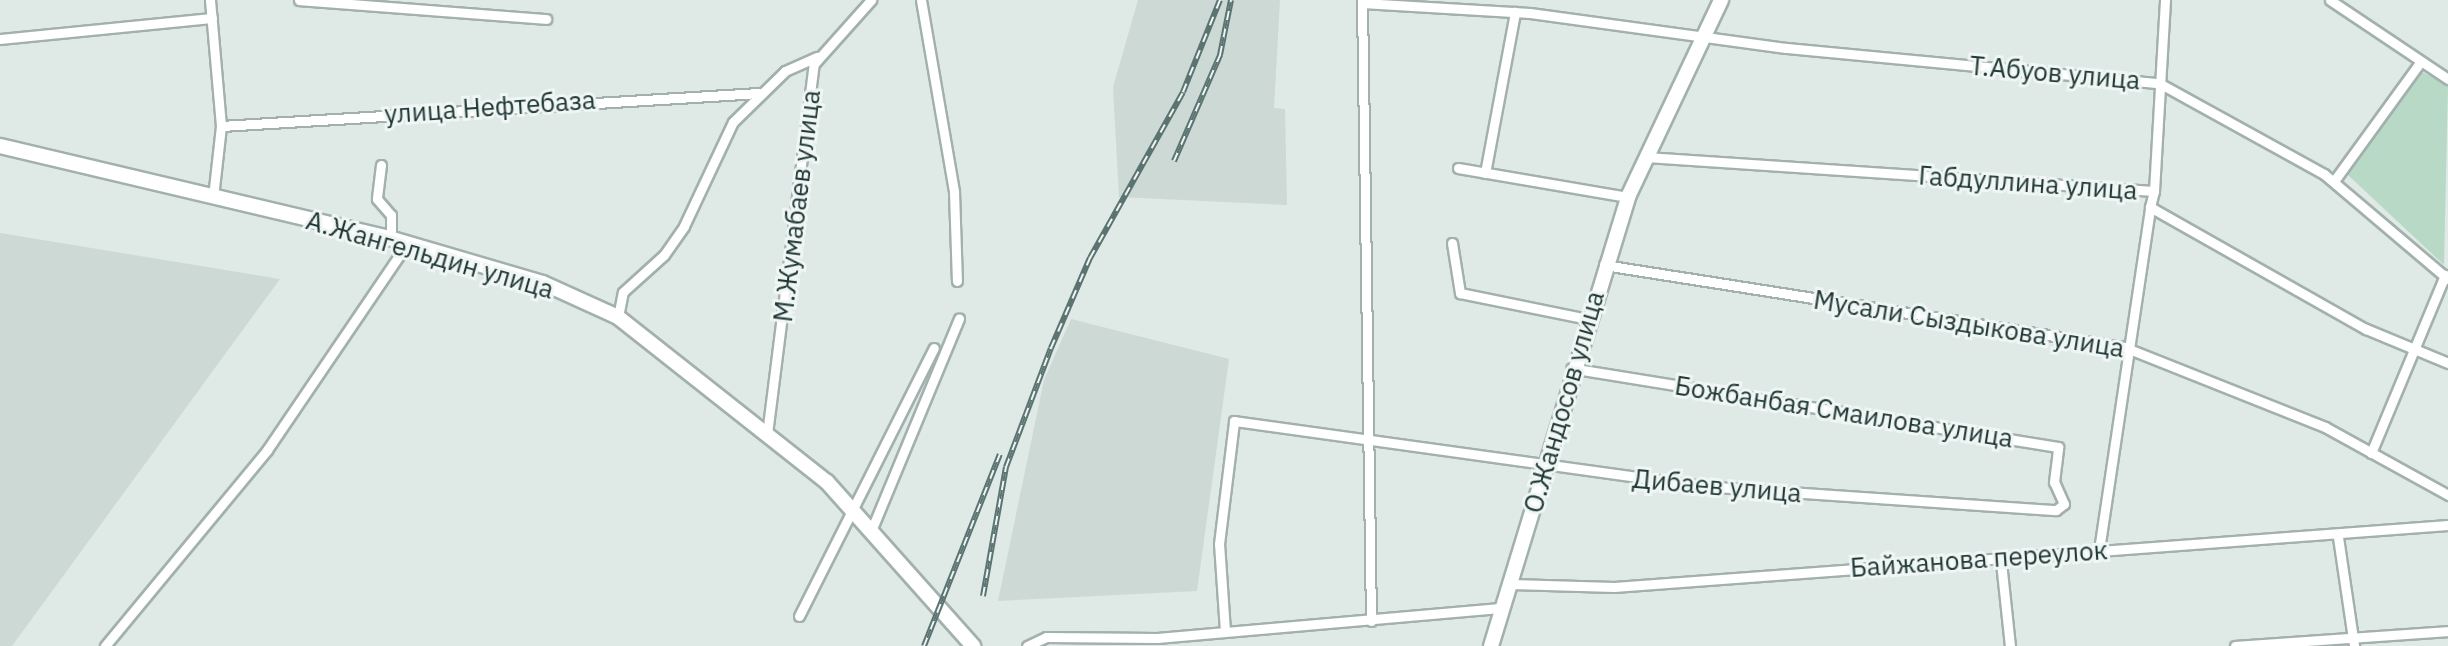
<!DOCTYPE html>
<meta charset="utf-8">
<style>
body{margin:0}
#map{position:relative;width:2448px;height:646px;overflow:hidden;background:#dfe9e6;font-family:"IBM Plex Sans",sans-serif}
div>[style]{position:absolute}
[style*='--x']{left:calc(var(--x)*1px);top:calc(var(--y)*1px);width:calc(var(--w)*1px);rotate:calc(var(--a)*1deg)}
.built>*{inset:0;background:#cdd9d5}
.green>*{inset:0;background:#b9d9c7}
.roads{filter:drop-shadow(2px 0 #a2b0ae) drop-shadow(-2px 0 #a2b0ae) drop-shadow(0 2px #a2b0ae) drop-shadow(0 -2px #a2b0ae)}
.street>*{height:9px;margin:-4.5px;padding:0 4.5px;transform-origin:4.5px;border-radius:4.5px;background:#fff}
.secondary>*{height:14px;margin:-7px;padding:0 7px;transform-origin:7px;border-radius:7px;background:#fff}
.rail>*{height:6px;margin-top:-3px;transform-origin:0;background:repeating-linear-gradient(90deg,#eff6f4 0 9px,#5b7471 0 18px);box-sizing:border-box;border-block:2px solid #5b7471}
span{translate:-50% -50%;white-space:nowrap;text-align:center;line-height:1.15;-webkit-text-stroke:6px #eff6f4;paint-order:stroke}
.street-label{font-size:26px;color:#213836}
</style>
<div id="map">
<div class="built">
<i style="clip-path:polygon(1138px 0,1280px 0,1274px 108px,1285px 109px,1287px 205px,1119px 197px,1113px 87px)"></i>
<i style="clip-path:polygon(0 233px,280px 279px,12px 646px,0 646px)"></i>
<i style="clip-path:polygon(1071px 319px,1229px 359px,1197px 591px,998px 601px,1044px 380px)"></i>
</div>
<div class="green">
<i style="clip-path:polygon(2422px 72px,2448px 85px,2444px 265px,2348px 175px)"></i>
</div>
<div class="roads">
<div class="street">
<i style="--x:210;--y:0;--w:126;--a:85"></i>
<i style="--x:221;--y:126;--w:71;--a:96.4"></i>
<i style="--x:299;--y:0;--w:248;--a:4.4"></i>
<i style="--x:921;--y:0;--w:195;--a:80.2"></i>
<i style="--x:954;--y:192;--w:89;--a:88.1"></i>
<i style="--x:1362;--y:0;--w:621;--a:89.17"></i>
<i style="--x:2330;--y:0;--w:142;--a:33.8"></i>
<i style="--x:1362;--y:3;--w:168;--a:3.4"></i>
<i style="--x:1530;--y:13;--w:258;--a:7.8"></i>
<i style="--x:1786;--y:48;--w:375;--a:5.4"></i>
<i style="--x:2159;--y:83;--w:188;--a:28.9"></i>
<i style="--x:2324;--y:174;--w:162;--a:40.3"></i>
<i style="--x:0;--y:39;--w:213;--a:-5.7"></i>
<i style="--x:221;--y:126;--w:539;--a:-3.51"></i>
<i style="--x:1646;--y:157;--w:509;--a:3.83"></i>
<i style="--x:2154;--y:191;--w:16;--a:104"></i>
<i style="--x:2150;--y:207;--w:248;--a:29.5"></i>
<i style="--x:2366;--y:329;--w:89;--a:22.5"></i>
<i style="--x:381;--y:165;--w:34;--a:97"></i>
<i style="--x:377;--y:199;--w:21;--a:49"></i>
<i style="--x:391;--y:215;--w:24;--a:90"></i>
<i style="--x:1458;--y:168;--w:172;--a:9.7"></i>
<i style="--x:1485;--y:173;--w:164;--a:-79.4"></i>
<i style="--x:2334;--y:181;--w:145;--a:-54"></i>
<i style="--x:2154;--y:191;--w:191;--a:-86.7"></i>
<i style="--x:1452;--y:243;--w:51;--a:80.9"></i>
<i style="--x:1460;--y:293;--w:131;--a:11.5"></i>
<i style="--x:1604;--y:265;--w:526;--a:8.96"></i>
<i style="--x:2124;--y:347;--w:216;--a:21.7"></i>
<i style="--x:2325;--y:427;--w:141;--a:28.9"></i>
<i style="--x:618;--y:317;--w:25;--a:-79"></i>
<i style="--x:623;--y:292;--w:55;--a:-42.1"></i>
<i style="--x:664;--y:255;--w:35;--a:-55"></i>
<i style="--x:684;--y:226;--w:115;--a:-64.8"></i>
<i style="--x:733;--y:122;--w:73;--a:-44.4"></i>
<i style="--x:785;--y:71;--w:35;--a:-24"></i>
<i style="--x:767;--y:434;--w:373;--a:-82.8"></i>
<i style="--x:814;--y:64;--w:86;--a:-48.3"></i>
<i style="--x:2371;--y:453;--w:193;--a:-67.4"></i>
<i style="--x:871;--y:531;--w:230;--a:-67.5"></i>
<i style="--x:2338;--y:537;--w:110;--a:81.6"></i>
<i style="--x:2099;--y:550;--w:347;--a:-81.5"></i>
<i style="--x:2001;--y:562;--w:84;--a:83.9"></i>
<i style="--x:1511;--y:584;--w:103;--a:1.7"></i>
<i style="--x:1614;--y:587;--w:836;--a:-4.25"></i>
<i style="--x:799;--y:616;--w:300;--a:-63.3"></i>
<i style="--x:1225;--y:631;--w:87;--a:-93.9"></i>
<i style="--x:1219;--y:544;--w:124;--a:-83"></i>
<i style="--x:1234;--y:421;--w:472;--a:7.9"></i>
<i style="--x:1701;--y:486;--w:356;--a:3.9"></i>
<i style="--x:2056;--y:510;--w:10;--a:-37"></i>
<i style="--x:2064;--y:504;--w:24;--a:-114"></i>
<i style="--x:2054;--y:482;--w:35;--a:-83"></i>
<i style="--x:2058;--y:447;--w:493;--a:-170.8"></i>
<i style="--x:105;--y:646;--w:254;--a:-50.4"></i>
<i style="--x:267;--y:450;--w:249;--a:-55.8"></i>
<i style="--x:1027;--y:646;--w:21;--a:-25"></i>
<i style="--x:1046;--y:637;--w:111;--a:0.5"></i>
<i style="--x:1157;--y:638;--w:347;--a:-5"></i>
<i style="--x:2235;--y:646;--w:214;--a:-4"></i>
</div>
<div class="secondary">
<i style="--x:0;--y:146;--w:400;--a:13.3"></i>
<i style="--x:389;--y:238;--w:160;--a:16.3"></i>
<i style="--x:543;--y:283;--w:82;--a:24.4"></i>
<i style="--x:618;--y:317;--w:266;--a:38.3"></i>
<i style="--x:827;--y:482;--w:220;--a:48.3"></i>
<i style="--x:1491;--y:646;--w:469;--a:-73"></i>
<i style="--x:1628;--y:197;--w:218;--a:-64.7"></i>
</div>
</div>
<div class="rail">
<i style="--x:1174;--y:161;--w:116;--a:-66.5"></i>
<i style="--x:1220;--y:55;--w:56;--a:-78.7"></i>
<i style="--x:983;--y:596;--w:131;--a:-79.9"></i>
<i style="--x:1006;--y:467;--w:127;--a:-69.3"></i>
<i style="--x:1051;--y:348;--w:98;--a:-66.6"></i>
<i style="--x:1090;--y:258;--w:190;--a:-60.7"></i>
<i style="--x:1183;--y:92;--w:99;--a:-68.1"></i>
<i style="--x:924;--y:646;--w:206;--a:-68.4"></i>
</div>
<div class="street-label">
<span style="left:2055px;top:73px;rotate:5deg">Т.Абуов улица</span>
<span style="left:490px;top:107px;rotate:-4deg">улица Нефтебаза</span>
<span style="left:2028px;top:183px;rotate:4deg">Габдуллина улица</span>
<span style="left:797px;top:206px;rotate:-83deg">М.Жумабаев улица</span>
<span style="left:430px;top:255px;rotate:16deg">А.Жангельдин улица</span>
<span style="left:1969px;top:324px;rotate:9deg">Мусали Сыздыкова улица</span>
<span style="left:1564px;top:402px;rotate:-74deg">О.Жандосов улица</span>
<span style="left:1844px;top:412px;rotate:9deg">Божбанбая Смаилова улица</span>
<span style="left:1717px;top:486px;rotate:5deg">Дибаев улица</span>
<span style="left:1979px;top:559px;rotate:-4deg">Байжанова переулок</span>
</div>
</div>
